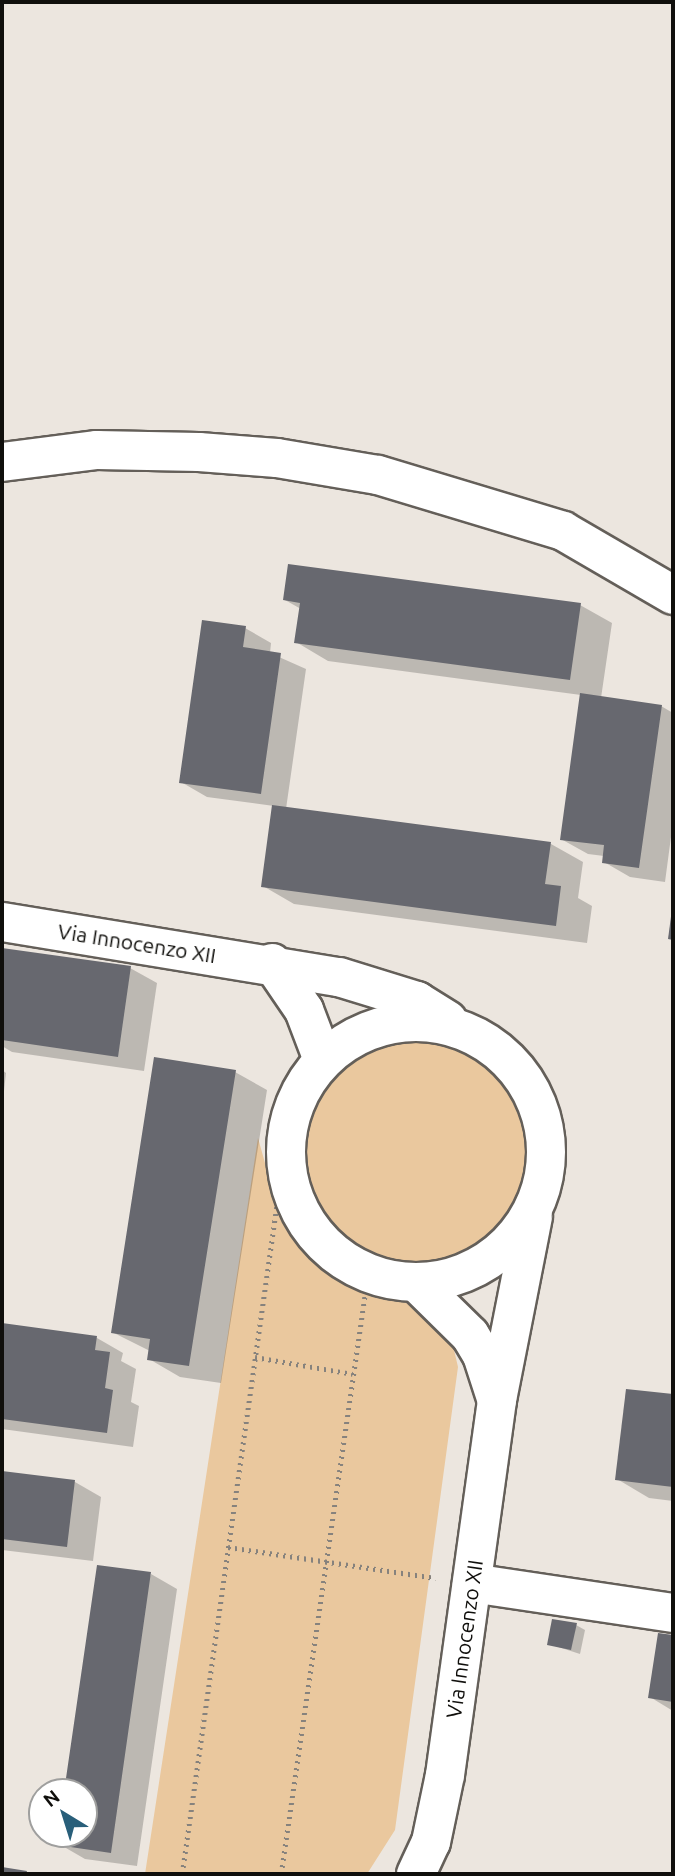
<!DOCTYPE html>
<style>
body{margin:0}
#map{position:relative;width:675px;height:1876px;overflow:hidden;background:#ece6df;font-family:Ubuntu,sans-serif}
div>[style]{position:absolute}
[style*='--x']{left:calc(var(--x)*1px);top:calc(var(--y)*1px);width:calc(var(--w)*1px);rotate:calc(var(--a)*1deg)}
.green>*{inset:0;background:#eac89e}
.round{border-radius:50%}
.shadow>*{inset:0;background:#0003}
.building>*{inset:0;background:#67686f}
.path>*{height:4.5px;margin-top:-2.25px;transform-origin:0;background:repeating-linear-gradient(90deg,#86827d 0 2px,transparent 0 7px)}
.roads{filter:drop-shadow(2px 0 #645f59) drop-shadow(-2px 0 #645f59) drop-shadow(0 2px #645f59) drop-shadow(0 -2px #645f59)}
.minor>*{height:38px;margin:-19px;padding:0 19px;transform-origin:19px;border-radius:19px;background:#fff}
.minor>.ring{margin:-19px;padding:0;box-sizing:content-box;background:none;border:38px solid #fff;border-radius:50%}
span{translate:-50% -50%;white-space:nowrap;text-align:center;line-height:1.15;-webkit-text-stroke:5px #fff;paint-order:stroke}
.street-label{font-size:21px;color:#100f0c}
.frame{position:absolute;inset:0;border:4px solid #100f0c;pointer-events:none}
.north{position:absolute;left:28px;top:1778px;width:70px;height:70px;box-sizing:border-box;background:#fff;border:2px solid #9f9f9e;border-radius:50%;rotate:322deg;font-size:19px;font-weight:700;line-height:28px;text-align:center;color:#100f0c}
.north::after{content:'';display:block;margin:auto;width:24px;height:32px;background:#295f7a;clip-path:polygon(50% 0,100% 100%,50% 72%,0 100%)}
</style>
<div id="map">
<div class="green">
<i class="round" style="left:302px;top:1038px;width:228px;height:228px"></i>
<i style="clip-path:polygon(258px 1138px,279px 1213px,304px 1250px,350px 1285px,410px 1296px,451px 1337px,458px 1367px,395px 1830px,367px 1874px,145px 1874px)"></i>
</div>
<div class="shadow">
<i style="clip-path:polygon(285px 600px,580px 605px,612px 623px,601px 698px,661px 706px,673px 713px,673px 822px,665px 882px,630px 877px,604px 862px,604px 856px,588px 854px,561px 839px,581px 695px,328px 661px,296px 642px,301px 609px)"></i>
<i style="clip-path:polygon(245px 628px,271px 643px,270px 653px,306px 669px,286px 809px,551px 844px,583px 862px,578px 898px,592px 906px,587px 943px,294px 904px,263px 886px,274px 806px,207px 797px,181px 782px)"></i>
<i style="clip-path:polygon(2px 950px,130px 968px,157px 983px,144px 1071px,12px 1052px,2px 1046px)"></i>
<i style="clip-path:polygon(2px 1070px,6px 1073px,2px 1109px)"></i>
<i style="clip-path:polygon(235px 1072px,267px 1090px,221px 1383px,180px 1377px,149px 1359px,150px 1351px,112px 1332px)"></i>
<i style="clip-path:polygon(2px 1325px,97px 1338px,123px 1353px,121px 1361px,136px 1369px,131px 1402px,139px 1406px,133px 1447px,2px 1429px)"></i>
<i style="clip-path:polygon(628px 1390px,673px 1396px,673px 1501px,649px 1498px,617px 1479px)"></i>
<i style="clip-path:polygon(2px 1473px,75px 1482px,101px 1497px,93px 1561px,2px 1550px)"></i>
<i style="clip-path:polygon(151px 1574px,177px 1589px,137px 1866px,85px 1859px,59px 1844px,60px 1834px,84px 1834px,84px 1792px,66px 1792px)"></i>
<i style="clip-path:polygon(576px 1625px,585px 1630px,580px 1654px,549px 1644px)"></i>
<i style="clip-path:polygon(659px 1635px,673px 1637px,673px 1711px,650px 1697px)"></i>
</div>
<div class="building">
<i style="clip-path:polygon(288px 564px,581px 603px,570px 680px,294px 643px,300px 603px,283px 600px)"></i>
<i style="clip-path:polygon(202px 620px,246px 626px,243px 647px,281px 653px,261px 794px,179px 783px)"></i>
<i style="clip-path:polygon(580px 693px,662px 705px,639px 868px,602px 863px,604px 845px,560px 840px)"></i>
<i style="clip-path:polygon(272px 805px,551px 842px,545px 884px,561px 886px,556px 926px,261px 887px)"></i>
<i style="clip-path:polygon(672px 909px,673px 909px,673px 940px,668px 939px)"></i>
<i style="clip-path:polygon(2px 948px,131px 966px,118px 1057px,2px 1040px)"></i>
<i style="clip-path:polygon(154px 1057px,236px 1070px,189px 1366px,147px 1360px,150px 1339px,111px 1333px)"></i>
<i style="clip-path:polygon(2px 1323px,97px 1336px,95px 1350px,110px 1352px,105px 1388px,113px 1390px,107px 1433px,2px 1419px)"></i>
<i style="clip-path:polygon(626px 1389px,673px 1394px,673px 1487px,615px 1480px)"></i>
<i style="clip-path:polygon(2px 1471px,75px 1480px,67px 1547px,2px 1539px)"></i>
<i style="clip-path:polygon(97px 1565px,151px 1572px,111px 1853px,57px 1845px,58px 1834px,84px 1834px,84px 1792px,64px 1792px)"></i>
<i style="clip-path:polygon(552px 1619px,577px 1623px,571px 1650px,547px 1645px)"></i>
<i style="clip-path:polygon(658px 1633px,673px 1635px,673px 1702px,648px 1698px)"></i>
<i style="clip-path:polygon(2px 1867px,27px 1871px,26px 1874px,2px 1874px)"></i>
</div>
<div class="path">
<i style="--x:255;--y:1357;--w:99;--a:9.8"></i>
<i style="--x:228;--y:1547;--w:210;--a:8.5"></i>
<i style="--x:182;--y:1874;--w:727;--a:-81.94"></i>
<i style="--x:281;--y:1874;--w:607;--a:-81.76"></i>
</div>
<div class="roads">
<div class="minor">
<i style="--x:2;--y:462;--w:96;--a:-7.2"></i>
<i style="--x:97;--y:450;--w:102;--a:1.1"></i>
<i style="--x:199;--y:452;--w:78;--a:4.4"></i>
<i style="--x:277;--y:458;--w:102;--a:9.6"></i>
<i style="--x:378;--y:475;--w:193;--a:16.8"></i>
<i style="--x:563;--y:531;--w:127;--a:30.2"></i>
<i style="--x:2;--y:922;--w:341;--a:9.3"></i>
<i style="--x:339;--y:977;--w:82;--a:17.1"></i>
<i style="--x:417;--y:1001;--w:36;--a:32"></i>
<i style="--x:272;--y:963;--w:57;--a:55.8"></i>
<i style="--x:304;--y:1010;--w:53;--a:69.2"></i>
<i class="ring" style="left:286px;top:1022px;width:222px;height:222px"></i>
<i style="--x:417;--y:1283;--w:74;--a:44.5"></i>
<i style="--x:470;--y:1335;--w:23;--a:59"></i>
<i style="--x:482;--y:1355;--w:45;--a:72"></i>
<i style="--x:472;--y:1583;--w:203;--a:8.5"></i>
<i style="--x:416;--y:1874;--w:35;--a:-65"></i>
<i style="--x:431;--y:1842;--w:68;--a:-78.2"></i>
<i style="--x:445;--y:1775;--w:379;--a:-82.1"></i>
<i style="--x:497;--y:1400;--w:187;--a:-78.9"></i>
</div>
</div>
<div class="street-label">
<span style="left:137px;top:943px;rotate:9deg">Via Innocenzo XII</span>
<span style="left:464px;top:1639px;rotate:-82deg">Via Innocenzo XII</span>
</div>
<div class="frame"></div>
<div class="north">N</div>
</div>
